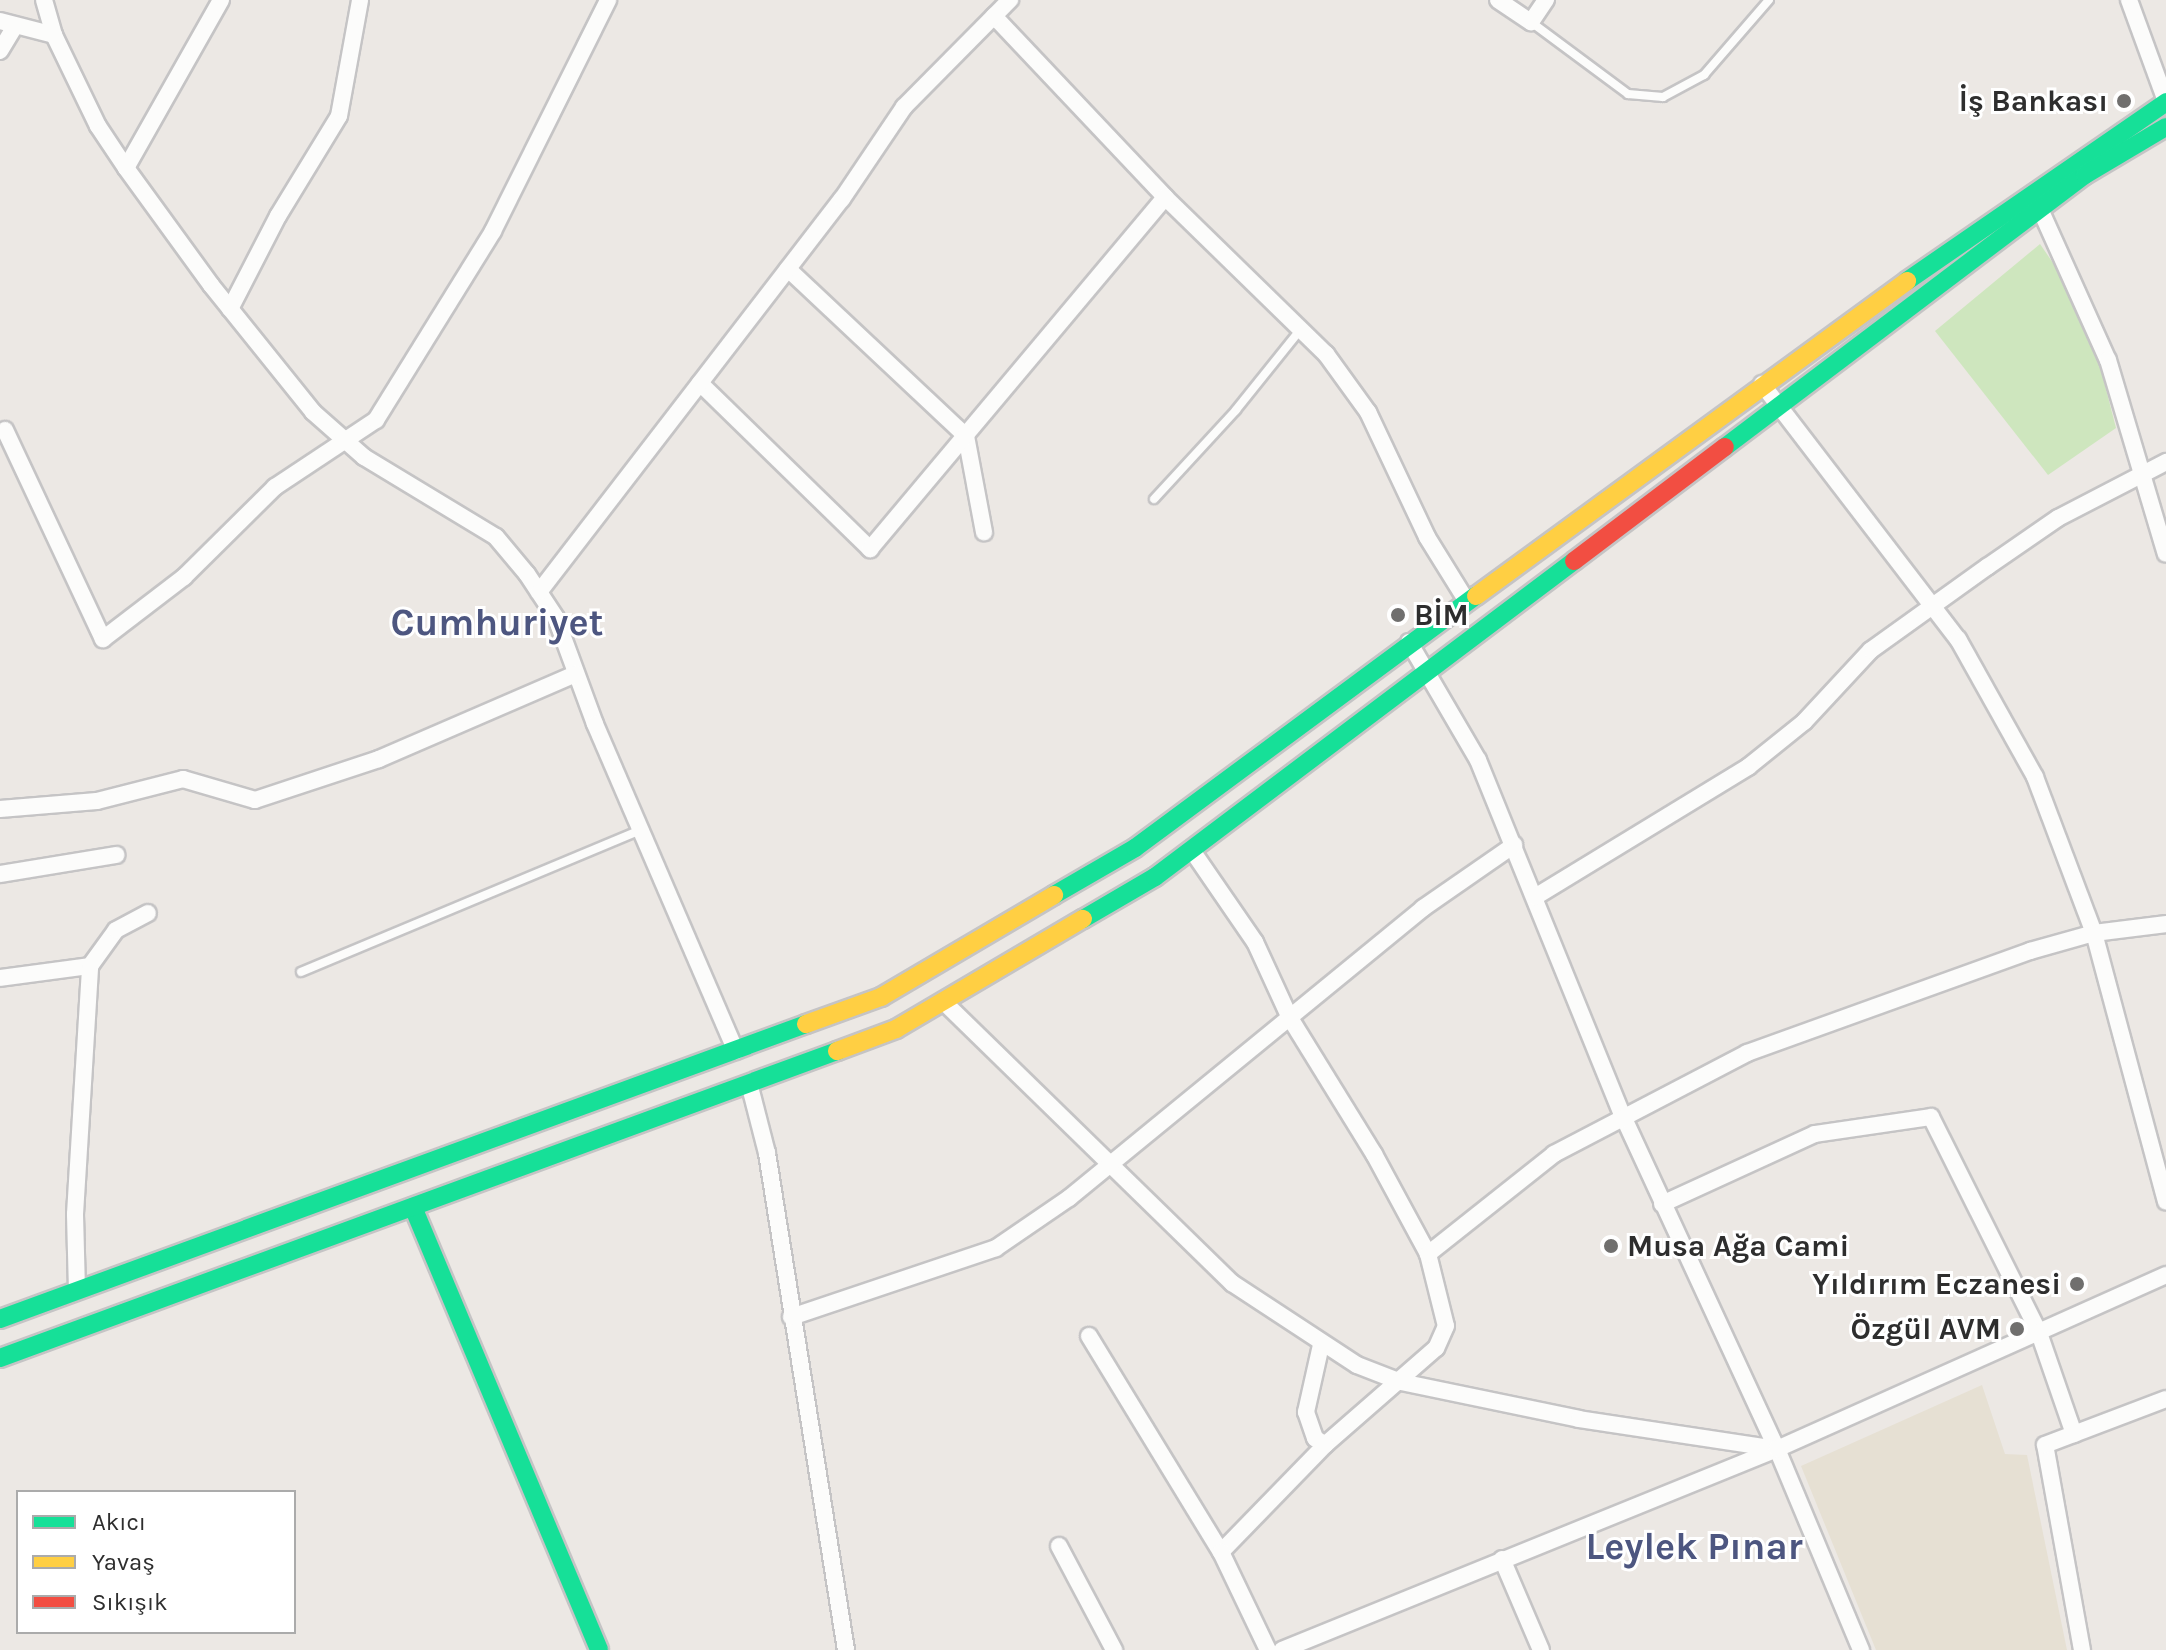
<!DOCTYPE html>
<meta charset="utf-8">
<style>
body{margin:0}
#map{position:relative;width:2166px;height:1650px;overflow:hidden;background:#ece8e4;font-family:Karla,sans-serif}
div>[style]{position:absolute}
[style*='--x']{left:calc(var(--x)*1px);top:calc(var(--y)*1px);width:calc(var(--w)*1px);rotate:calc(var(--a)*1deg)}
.education>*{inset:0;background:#e6e0d3}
.green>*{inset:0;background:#cee6be}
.roads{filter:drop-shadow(2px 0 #c5c4c5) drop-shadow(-2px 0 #c5c4c5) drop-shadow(0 2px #c5c4c5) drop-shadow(0 -2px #c5c4c5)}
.lane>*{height:8px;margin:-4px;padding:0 4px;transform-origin:4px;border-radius:4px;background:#fcfcfb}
.street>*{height:16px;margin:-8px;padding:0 8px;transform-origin:8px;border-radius:8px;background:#fcfcfb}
.fast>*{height:18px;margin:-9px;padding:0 9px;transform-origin:9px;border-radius:9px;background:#16e098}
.slow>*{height:18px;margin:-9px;padding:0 9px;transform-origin:9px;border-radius:9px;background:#ffcf43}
.jam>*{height:18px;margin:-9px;padding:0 9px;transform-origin:9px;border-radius:9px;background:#f24e42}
.dots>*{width:22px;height:22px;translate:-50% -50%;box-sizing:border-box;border:4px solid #fff;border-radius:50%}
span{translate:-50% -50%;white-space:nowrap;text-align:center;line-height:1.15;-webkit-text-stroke:6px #fff;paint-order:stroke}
.poi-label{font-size:30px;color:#2e2e2e;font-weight:700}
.right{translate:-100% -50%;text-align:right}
.left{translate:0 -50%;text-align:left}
.district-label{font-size:38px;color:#4d5680;font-weight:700}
.legend{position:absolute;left:16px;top:1490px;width:280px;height:144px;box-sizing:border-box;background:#fff;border:2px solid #ababab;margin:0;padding:10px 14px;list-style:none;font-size:24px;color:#2e2e2e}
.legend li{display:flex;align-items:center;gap:16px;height:40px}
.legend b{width:40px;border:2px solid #ababab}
</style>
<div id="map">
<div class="education">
<i style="clip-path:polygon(1982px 1385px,2005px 1454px,2027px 1455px,2067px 1650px,1876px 1650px,1801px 1466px)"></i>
</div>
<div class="green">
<i style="clip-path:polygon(2040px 244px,2086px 311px,2116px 428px,2048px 475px,1935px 331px)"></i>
</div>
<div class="roads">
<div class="lane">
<i style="--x:1531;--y:22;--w:121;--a:36.6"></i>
<i style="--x:1628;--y:94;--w:35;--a:5"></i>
<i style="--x:1663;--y:97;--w:47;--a:-28.2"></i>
<i style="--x:1704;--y:75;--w:99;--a:-49.1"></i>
<i style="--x:1154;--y:499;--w:121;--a:-47.3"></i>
<i style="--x:1236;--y:410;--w:104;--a:-51.3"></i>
<i style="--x:301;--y:972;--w:368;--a:-22.7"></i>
</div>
<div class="street">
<i style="--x:44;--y:0;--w:36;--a:74"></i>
<i style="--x:1498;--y:0;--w:40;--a:34"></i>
<i style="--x:1531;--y:22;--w:27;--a:-56"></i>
<i style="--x:2129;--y:0;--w:108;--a:69.9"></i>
<i style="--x:994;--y:16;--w:249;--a:46.6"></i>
<i style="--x:1165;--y:197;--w:225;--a:44.3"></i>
<i style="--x:1326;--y:354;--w:72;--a:54.1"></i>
<i style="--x:1368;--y:412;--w:138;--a:64.7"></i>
<i style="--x:1427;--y:537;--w:74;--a:58.2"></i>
<i style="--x:0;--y:21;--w:56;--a:14.5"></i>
<i style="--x:54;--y:35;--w:101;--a:64.2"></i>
<i style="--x:98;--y:126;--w:50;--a:56.3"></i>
<i style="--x:126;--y:168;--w:145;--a:54"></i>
<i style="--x:211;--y:285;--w:163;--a:51.2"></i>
<i style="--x:313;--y:412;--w:68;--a:41.4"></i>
<i style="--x:364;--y:457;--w:154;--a:31.2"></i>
<i style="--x:496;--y:537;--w:48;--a:50"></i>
<i style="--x:527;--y:574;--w:53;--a:56.6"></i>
<i style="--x:556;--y:618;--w:113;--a:69.8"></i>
<i style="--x:595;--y:724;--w:356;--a:66.7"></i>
<i style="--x:0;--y:51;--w:27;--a:-59"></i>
<i style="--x:126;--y:168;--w:193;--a:-60.5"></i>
<i style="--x:2040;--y:209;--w:166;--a:65.8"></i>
<i style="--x:2108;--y:360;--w:202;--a:73.4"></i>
<i style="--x:788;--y:269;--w:244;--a:43.2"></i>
<i style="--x:966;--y:436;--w:98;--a:79.4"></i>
<i style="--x:230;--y:309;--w:105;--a:-62.7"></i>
<i style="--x:278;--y:216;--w:117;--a:-58.6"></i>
<i style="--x:339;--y:116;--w:118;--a:-79.7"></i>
<i style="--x:700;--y:383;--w:238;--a:44.3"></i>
<i style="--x:870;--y:549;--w:459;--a:-50"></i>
<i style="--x:1762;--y:384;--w:322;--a:52.5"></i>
<i style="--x:1958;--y:639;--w:158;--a:60.8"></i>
<i style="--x:2035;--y:777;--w:167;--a:69.3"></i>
<i style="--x:2094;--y:933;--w:278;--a:75"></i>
<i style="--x:5;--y:430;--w:231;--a:64.9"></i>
<i style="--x:103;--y:639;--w:102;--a:-37.4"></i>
<i style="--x:184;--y:577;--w:128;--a:-44.7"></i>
<i style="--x:275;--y:487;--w:121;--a:-33.6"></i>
<i style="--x:376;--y:420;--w:222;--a:-58.2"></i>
<i style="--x:493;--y:231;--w:258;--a:-63.5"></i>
<i style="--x:539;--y:592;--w:496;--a:-52.4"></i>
<i style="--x:842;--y:199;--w:111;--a:-56"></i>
<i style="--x:904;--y:107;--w:151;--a:-45.3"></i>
<i style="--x:1409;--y:642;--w:137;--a:59.7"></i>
<i style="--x:1478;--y:760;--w:382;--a:67.9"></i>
<i style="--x:1622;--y:1114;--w:369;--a:65.2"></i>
<i style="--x:1777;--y:1449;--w:218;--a:67.3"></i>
<i style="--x:0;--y:809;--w:97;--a:-4.7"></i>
<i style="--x:97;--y:801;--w:89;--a:-14.3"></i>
<i style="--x:183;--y:779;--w:75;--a:16.3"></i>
<i style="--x:255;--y:800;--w:131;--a:-18.3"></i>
<i style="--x:379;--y:759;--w:214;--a:-23.4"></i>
<i style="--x:1191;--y:849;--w:113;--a:55.5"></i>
<i style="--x:1255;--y:942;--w:84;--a:65.3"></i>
<i style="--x:1290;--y:1018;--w:160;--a:58.3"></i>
<i style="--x:1374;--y:1154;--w:114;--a:61.6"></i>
<i style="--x:1428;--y:1254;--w:74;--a:76"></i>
<i style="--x:1446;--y:1326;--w:24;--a:114"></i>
<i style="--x:1436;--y:1348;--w:147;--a:138.9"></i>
<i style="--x:1325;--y:1445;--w:149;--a:134.2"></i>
<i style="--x:0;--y:874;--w:118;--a:-9.3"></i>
<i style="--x:1535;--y:897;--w:250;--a:-31.4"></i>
<i style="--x:1748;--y:767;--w:72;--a:-38.8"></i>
<i style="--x:1804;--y:722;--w:98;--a:-47.1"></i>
<i style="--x:1871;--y:650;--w:143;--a:-35.6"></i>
<i style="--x:1987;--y:567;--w:86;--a:-34.6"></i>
<i style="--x:2058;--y:518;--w:122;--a:-27.4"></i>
<i style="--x:0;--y:978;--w:91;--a:-7.6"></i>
<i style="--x:943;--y:1001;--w:404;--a:44.3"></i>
<i style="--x:1232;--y:1283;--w:149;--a:33.3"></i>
<i style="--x:1357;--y:1365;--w:47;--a:21.1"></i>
<i style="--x:1401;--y:1382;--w:182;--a:11.7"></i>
<i style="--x:1579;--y:1419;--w:200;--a:8.6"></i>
<i style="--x:749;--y:1083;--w:72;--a:75.6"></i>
<i style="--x:767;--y:1153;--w:503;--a:80.97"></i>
<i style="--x:1662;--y:1204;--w:168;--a:-24.6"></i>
<i style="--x:1815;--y:1134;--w:117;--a:-8.3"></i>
<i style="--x:1931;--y:1117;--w:241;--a:63.4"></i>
<i style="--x:2039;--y:1333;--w:107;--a:70.9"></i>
<i style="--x:1428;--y:1254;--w:161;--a:-38.4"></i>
<i style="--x:1554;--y:1154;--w:218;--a:-27.6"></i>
<i style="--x:1747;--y:1053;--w:301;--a:-19.8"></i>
<i style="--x:2030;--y:951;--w:66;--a:-15.7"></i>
<i style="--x:2094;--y:933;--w:73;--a:-7.1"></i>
<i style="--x:77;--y:1291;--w:77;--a:-91.5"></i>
<i style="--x:75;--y:1214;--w:248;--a:-86.5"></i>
<i style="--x:90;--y:966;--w:44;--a:-54.2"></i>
<i style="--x:116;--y:930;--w:36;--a:-28"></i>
<i style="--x:791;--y:1317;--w:216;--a:-18.6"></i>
<i style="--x:996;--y:1248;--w:88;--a:-34.4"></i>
<i style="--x:1069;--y:1198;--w:458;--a:-39.3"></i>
<i style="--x:1423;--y:908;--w:111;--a:-34.7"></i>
<i style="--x:1089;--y:1336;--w:253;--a:58.6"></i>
<i style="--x:1221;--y:1552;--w:109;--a:64.4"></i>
<i style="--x:1321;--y:1345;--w:69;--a:102.6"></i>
<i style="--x:1306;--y:1412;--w:28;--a:71"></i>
<i style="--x:1315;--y:1438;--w:12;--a:35"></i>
<i style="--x:1059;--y:1546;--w:118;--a:62.1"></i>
<i style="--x:1502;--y:1559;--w:99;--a:66.8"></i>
<i style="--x:1282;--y:1650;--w:534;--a:-22.1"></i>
<i style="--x:1777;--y:1449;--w:426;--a:-24.1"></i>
<i style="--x:2082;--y:1650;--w:208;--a:-100.2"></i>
<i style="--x:2045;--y:1445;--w:129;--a:-20.8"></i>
</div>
<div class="fast">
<i style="--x:1907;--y:281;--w:315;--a:-34.6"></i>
<i style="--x:1725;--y:447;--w:451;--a:-37.1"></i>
<i style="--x:2085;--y:175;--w:94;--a:-30.7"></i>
<i style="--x:1054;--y:895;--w:94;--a:-30.1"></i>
<i style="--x:1135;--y:848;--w:424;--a:-36.5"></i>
<i style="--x:1083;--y:919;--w:83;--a:-30.3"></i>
<i style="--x:1155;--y:877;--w:525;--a:-37.02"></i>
<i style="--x:413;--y:1207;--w:480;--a:67.2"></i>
<i style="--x:0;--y:1319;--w:858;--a:-20.1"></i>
<i style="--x:0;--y:1358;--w:892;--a:-20.14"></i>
</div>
<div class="slow">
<i style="--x:1476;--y:596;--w:534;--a:-36.16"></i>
<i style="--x:806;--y:1024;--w:80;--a:-19.8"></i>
<i style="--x:881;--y:997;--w:201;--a:-30.5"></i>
<i style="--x:837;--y:1051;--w:63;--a:-20.4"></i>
<i style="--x:896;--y:1029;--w:217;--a:-30.5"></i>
</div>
<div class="jam">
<i style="--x:1574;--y:561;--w:189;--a:-37.1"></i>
</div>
</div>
<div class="dots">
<i style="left:2124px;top:101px;background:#706f6e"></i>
<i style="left:1398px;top:615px;background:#706f6e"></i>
<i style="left:1611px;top:1246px;background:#706f6e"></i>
<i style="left:2077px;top:1284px;background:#706f6e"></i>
<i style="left:2017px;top:1329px;background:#706f6e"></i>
</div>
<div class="poi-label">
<span class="right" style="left:2108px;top:101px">İş Bankası</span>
<span class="left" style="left:1414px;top:615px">BİM</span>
<span class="left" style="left:1627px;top:1246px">Musa Ağa Cami</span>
<span class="right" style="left:2061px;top:1284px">Yıldırım Eczanesi</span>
<span class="right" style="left:2001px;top:1329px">Özgül AVM</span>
</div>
<div class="district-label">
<span style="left:497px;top:623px">Cumhuriyet</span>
<span style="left:1694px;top:1547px">Leylek Pınar</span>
</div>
<ul class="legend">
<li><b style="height:10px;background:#16e098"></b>Akıcı</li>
<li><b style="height:10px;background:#ffcf43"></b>Yavaş</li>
<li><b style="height:10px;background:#f24e42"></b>Sıkışık</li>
</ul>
</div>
